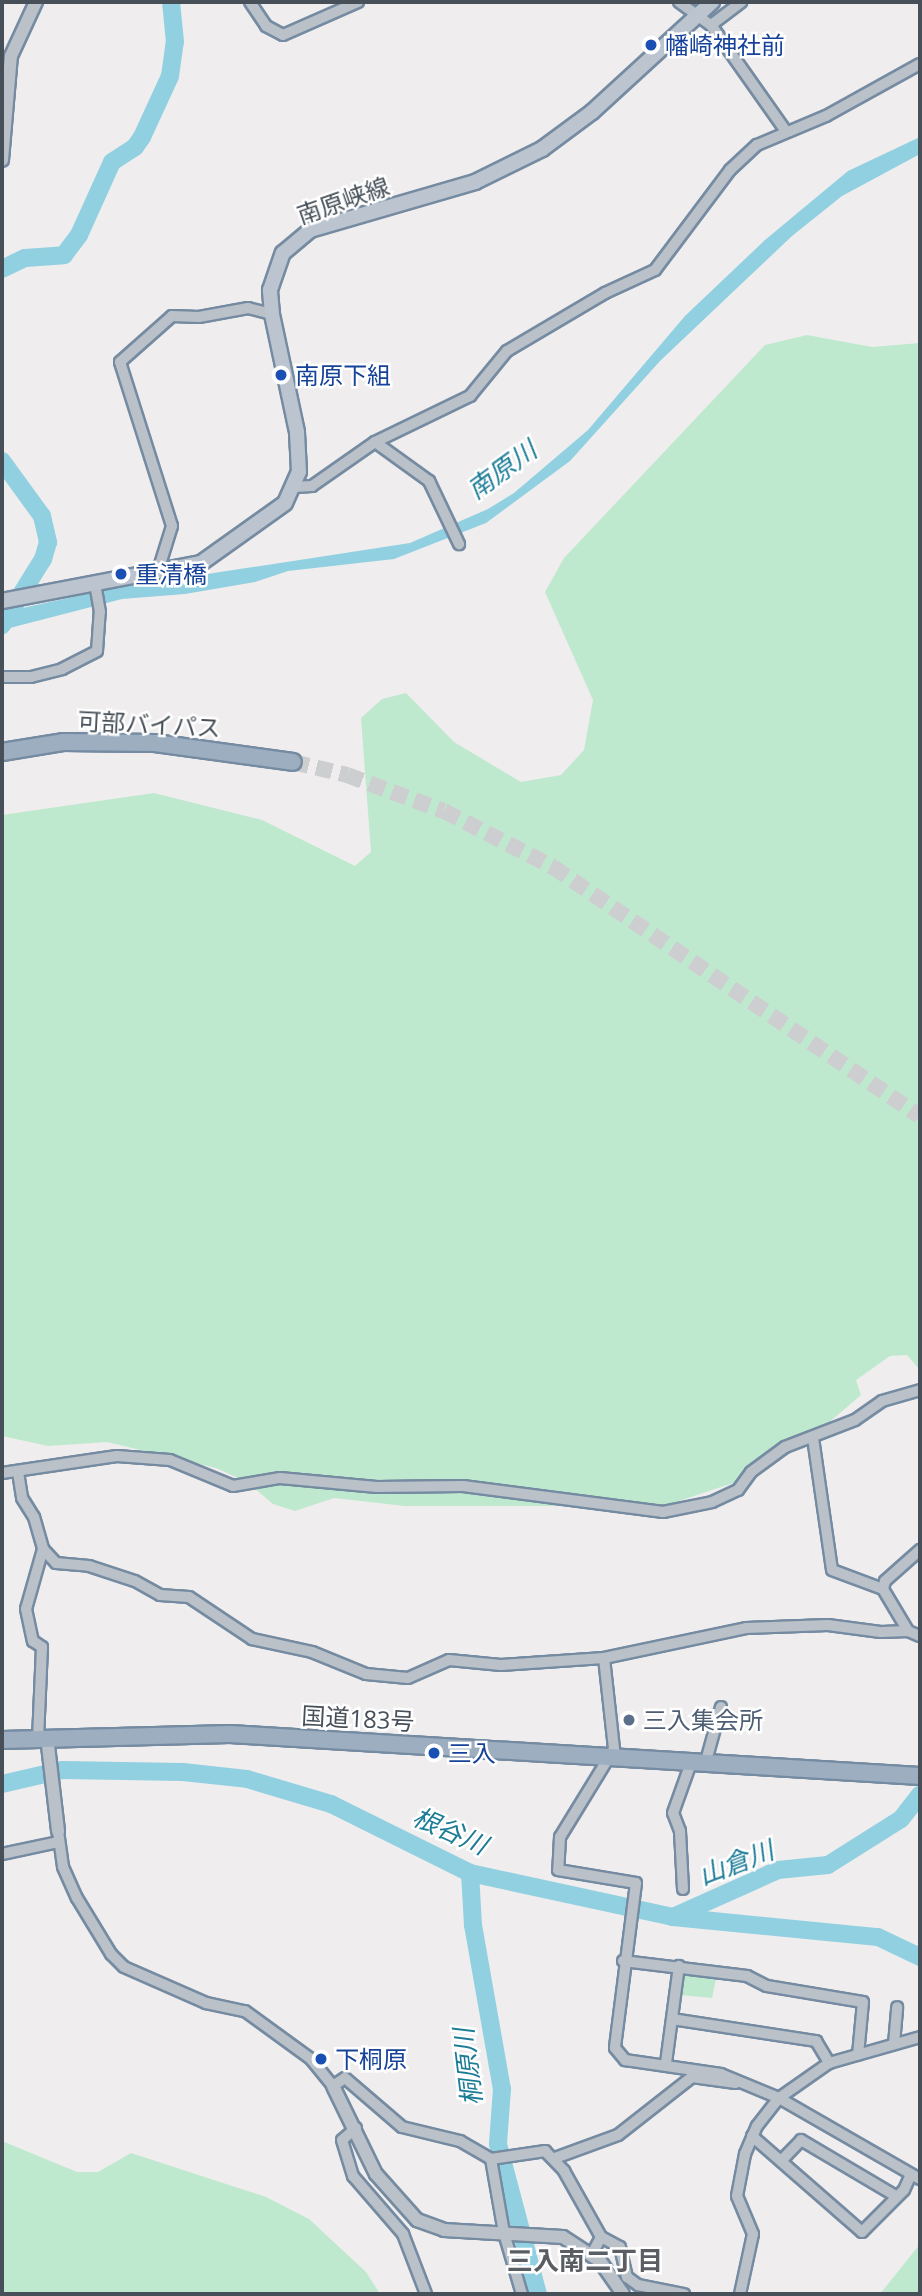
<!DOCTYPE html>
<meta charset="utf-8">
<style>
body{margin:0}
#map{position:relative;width:922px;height:2296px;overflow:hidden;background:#efeded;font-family:"Open Sans","Noto Sans JP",sans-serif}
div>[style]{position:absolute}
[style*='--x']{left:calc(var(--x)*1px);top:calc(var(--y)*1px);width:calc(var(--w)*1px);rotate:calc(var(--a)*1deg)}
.green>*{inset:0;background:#bfe9cf}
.water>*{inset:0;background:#91d0e1}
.river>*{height:18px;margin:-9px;padding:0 9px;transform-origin:9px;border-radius:9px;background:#91d0e1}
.trunk-tunnel>*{height:16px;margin-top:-8px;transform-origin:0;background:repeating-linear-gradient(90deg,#cdcecf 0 16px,transparent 0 24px)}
.roads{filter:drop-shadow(2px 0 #758ba2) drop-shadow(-2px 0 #758ba2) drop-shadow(0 2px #758ba2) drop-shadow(0 -2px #758ba2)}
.minor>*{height:10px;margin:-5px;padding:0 5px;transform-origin:5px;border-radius:5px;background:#bac1c8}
.tertiary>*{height:12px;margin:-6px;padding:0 6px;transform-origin:6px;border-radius:6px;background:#bac1c8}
.secondary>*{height:14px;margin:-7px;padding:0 7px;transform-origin:7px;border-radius:7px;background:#bcc5cf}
.trunk>*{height:16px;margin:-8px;padding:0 8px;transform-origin:8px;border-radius:8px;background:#9caec0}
.dots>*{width:19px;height:19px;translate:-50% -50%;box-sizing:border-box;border:4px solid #fff;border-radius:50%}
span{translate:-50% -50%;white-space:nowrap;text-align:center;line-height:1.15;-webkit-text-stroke:5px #fff;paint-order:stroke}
.transit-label{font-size:24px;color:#164399}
.left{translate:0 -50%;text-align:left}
.street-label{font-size:24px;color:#475058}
.service-label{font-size:24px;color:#4e5e75}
.water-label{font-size:26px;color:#1c7c96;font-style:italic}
.neighbourhood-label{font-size:26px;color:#5a5d61;font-weight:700}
.frame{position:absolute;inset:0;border:4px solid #475058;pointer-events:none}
</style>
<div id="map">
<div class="green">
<i style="clip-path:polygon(807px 335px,872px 347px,920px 343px,920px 1370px,907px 1355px,890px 1356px,856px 1380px,861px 1395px,806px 1442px,745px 1479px,673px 1503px,645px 1506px,405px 1506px,334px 1498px,295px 1511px,273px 1504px,247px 1482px,216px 1468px,107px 1442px,48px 1446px,2px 1436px,2px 815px,154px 793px,262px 820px,355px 866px,371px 852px,361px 718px,382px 699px,406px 693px,454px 742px,521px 782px,561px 775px,584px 750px,593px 700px,545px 592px,564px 558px,765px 345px)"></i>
<i style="clip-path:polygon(686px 1972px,717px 1975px,712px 1998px,680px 1995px,681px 1976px)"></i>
<i style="clip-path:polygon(2px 2141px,77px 2172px,98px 2172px,131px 2153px,266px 2197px,309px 2219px,366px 2272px,380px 2294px,2px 2294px)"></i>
<i style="clip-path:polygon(920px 2244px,920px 2294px,880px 2294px)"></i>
</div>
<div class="water">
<i style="clip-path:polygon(920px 137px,920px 154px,842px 196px,792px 236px,660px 361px,570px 461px,486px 523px,394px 559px,288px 571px,255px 582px,185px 594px,122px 599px,2px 630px,2px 614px,27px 607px,110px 589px,410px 543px,488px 509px,514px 493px,588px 430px,685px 316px,765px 240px,848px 171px)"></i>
</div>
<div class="river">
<i style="--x:2;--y:269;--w:25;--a:-26"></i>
<i style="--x:25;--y:258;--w:39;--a:-4"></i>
<i style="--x:64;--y:255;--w:25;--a:-53"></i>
<i style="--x:79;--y:235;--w:80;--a:-65.7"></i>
<i style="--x:112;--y:162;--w:27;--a:-33"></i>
<i style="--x:135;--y:147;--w:12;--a:-55"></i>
<i style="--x:142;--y:137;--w:67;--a:-65.3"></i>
<i style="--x:170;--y:76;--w:34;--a:-82"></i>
<i style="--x:175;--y:42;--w:40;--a:-95.7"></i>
<i style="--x:2;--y:461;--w:68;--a:54"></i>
<i style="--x:42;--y:516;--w:27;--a:77"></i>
<i style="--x:48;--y:542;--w:18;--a:106"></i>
<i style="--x:43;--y:559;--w:78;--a:121.8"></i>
<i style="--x:2;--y:1784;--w:62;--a:-13.1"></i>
<i style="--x:62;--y:1770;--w:121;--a:0.9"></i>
<i style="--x:183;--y:1772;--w:64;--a:6.2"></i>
<i style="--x:247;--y:1779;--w:88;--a:16.6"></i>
<i style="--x:331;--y:1804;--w:155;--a:26.4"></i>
<i style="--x:470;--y:1873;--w:208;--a:12.2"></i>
<i style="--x:673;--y:1917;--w:206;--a:5.6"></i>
<i style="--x:878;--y:1937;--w:47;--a:25.5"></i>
<i style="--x:470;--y:1873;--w:52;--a:86.7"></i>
<i style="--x:473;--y:1925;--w:167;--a:80"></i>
<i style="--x:502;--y:2089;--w:55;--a:94.2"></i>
<i style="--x:498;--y:2144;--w:155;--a:75.1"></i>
<i style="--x:673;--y:1917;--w:115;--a:-24.1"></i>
<i style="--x:778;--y:1870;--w:50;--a:-5.7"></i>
<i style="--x:828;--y:1865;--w:86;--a:-32.2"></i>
<i style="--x:901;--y:1819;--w:31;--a:-52"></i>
</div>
<div class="trunk-tunnel">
<i style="--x:293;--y:762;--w:56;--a:13.5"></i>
<i style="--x:347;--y:775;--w:103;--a:20.4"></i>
<i style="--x:444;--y:811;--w:123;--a:27.2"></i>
<i style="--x:553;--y:867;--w:443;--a:34.2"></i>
</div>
<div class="roads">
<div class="minor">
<i style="--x:250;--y:2;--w:29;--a:56"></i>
<i style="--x:266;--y:26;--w:19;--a:28"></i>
<i style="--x:283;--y:35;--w:82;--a:-23.7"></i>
<i style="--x:679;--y:2;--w:39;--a:36"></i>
<i style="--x:711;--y:25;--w:128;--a:54.8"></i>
<i style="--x:711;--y:25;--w:38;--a:-37"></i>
<i style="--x:375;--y:442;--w:67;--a:35.8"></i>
<i style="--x:429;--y:481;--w:70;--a:64.5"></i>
<i style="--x:295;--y:487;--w:17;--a:-3"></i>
<i style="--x:312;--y:486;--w:77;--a:-34.9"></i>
<i style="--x:375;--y:442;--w:106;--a:-25.8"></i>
<i style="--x:470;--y:396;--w:58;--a:-50.6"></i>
<i style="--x:507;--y:351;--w:114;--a:-30.6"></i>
<i style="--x:605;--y:293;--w:55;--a:-24.7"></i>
<i style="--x:655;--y:270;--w:125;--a:-53.1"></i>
<i style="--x:730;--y:170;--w:37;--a:-43"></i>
<i style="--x:757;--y:145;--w:75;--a:-22.8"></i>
<i style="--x:826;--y:116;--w:107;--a:-29"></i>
<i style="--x:158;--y:571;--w:47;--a:-72.7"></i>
<i style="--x:172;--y:526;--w:172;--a:-107.6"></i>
<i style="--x:120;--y:362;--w:69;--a:-41.5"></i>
<i style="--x:172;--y:316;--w:27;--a:2"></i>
<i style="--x:199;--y:317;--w:50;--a:-10.4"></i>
<i style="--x:248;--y:308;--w:25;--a:14"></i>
<i style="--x:2;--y:677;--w:29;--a:0"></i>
<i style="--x:31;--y:677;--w:32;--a:-14"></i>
<i style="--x:62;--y:669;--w:39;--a:-27"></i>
<i style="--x:97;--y:651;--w:39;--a:-86"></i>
<i style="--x:100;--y:612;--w:29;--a:-100"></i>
<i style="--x:813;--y:1438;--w:133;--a:81.8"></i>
<i style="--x:832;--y:1570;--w:54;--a:20.4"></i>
<i style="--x:18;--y:1472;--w:26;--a:81"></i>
<i style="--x:22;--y:1498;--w:22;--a:58"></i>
<i style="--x:34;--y:1517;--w:33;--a:74"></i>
<i style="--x:43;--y:1549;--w:62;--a:105.8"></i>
<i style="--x:26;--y:1609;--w:33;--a:78"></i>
<i style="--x:33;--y:1641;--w:11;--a:34"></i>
<i style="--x:42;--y:1647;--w:91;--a:92.5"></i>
<i style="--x:2;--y:1473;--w:116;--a:-8.4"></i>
<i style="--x:117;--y:1456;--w:53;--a:4.3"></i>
<i style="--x:170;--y:1460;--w:68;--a:22.4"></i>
<i style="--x:233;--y:1486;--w:48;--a:-9.7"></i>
<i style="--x:280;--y:1478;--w:97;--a:5.3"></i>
<i style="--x:377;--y:1487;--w:86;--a:-0.7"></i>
<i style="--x:463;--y:1486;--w:202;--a:7.4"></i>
<i style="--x:663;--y:1512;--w:50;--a:-11.5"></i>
<i style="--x:712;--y:1502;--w:29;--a:-25"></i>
<i style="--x:738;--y:1490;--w:22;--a:-54"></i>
<i style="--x:751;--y:1472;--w:42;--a:-36.3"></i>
<i style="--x:785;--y:1447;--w:75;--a:-21.1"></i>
<i style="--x:855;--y:1420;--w:33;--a:-35"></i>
<i style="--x:882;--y:1401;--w:40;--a:-16"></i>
<i style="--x:43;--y:1549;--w:19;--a:47"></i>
<i style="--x:56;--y:1563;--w:33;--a:5"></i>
<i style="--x:89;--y:1566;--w:48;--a:18.1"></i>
<i style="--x:135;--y:1581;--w:29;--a:29"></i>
<i style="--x:160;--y:1595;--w:29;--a:4"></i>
<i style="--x:189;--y:1597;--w:76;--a:33.7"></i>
<i style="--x:252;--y:1639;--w:61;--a:12.2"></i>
<i style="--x:312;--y:1652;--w:58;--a:22.2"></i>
<i style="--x:366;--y:1674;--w:42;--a:5.4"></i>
<i style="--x:408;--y:1678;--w:45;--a:-23.7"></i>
<i style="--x:449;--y:1660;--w:52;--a:5.5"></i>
<i style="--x:501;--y:1665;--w:103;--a:-3.9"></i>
<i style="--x:604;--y:1658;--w:145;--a:-11.9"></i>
<i style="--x:746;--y:1628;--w:82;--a:-2.1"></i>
<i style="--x:828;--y:1625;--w:53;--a:7.5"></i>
<i style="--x:881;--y:1632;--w:27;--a:-2"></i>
<i style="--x:908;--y:1631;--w:13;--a:23"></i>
<i style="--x:883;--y:1589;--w:8;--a:-76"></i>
<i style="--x:885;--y:1581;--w:47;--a:-41.5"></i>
<i style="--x:883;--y:1589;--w:49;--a:59.2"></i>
<i style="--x:604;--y:1658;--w:92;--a:83.7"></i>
<i style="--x:614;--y:1749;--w:103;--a:121.5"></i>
<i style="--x:560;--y:1837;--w:33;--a:93"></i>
<i style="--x:558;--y:1870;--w:79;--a:9.5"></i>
<i style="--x:636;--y:1883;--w:166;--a:97.3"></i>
<i style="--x:615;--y:2048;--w:16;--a:50"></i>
<i style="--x:625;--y:2060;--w:97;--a:8.3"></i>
<i style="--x:721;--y:2074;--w:63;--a:22.5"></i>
<i style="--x:779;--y:2098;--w:163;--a:29.9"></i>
<i style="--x:706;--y:1761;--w:56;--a:-74.5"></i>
<i style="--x:58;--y:1831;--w:36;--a:82"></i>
<i style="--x:63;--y:1867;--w:34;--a:66"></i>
<i style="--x:77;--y:1898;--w:66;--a:58.7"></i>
<i style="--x:111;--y:1954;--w:18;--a:45"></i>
<i style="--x:124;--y:1967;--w:90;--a:23.7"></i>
<i style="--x:206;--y:2003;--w:40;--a:12"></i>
<i style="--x:245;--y:2011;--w:82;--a:36"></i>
<i style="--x:311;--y:2059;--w:35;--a:51"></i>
<i style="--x:333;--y:2086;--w:14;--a:-34"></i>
<i style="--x:345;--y:2078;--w:75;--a:40.7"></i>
<i style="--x:402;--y:2127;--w:60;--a:13.6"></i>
<i style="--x:460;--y:2141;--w:36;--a:30"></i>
<i style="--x:491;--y:2159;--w:55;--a:-8.4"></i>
<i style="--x:545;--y:2151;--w:28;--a:46"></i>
<i style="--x:564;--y:2171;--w:76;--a:60.7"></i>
<i style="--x:601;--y:2237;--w:21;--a:28"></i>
<i style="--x:620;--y:2247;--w:31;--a:77"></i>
<i style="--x:627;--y:2277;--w:14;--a:36"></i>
<i style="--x:638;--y:2285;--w:47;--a:11.1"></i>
<i style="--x:2;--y:1854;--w:57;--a:-12.1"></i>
<i style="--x:683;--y:1889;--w:58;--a:-93"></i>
<i style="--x:680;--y:1831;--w:19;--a:-111"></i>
<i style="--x:673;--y:1813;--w:56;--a:-70.3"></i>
<i style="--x:623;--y:1961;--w:125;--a:6.9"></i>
<i style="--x:747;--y:1976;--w:22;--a:27"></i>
<i style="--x:767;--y:1986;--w:97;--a:9.5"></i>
<i style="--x:863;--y:2002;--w:53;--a:95.4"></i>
<i style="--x:672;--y:2019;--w:146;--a:8.7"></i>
<i style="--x:816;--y:2041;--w:26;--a:59"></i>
<i style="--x:894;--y:2044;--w:37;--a:-85"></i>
<i style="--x:666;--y:2063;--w:98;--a:-82.4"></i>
<i style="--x:356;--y:2128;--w:18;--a:139"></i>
<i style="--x:342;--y:2140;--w:38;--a:73"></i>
<i style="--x:353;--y:2176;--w:77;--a:49.2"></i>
<i style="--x:403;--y:2234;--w:64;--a:69"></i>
<i style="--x:752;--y:2136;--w:146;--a:41.1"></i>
<i style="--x:862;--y:2232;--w:59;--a:-45"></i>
<i style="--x:904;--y:2190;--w:17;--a:-66"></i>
<i style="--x:555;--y:2158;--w:67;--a:-20.1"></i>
<i style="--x:618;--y:2135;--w:94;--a:-38.1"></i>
<i style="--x:692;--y:2077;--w:44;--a:7.8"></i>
<i style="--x:491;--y:2159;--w:75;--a:80"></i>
<i style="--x:504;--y:2233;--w:64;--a:73.6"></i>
<i style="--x:781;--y:2161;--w:29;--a:-46"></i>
<i style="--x:801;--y:2140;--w:108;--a:30.6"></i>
<i style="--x:592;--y:2254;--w:19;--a:-62"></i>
<i style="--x:740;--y:2294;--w:61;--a:-77.8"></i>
<i style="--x:753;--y:2234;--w:41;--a:-112.8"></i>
<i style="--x:737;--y:2196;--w:43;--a:-79.2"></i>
<i style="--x:745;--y:2154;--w:30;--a:-67"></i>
<i style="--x:757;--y:2126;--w:36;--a:-52"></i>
<i style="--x:779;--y:2098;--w:61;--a:-35"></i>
<i style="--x:829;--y:2063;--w:95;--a:-15.9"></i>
</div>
<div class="tertiary">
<i style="--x:2;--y:160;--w:104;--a:-85.1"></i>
<i style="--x:11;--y:56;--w:60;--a:-65.2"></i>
<i style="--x:47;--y:1737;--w:95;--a:83.3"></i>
<i style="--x:333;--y:2086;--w:98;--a:64"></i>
<i style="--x:376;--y:2174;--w:62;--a:48.3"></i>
<i style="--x:417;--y:2220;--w:29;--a:20"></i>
<i style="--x:444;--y:2230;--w:119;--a:3.4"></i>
<i style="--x:563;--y:2237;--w:44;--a:33"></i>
<i style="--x:600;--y:2261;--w:40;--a:55.1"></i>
</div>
<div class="secondary">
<i style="--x:2;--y:601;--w:203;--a:-10.8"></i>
<i style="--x:201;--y:563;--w:103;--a:-35.5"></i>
<i style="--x:285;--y:503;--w:34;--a:-66"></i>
<i style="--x:299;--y:472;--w:40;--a:-92.9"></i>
<i style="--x:297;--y:432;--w:121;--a:-102"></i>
<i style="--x:272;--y:314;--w:24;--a:-95"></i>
<i style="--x:270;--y:290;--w:39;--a:-71"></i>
<i style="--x:283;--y:253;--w:35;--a:-40"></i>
<i style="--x:310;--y:230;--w:172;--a:-16.2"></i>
<i style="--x:475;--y:182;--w:75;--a:-26.2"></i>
<i style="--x:542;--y:149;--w:62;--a:-36.5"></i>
<i style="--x:592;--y:112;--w:163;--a:-42.5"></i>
</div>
<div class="trunk">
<i style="--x:2;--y:752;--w:63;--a:-9.2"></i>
<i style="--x:64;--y:742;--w:91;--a:0.6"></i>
<i style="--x:155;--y:743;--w:139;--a:7.8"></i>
<i style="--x:2;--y:1740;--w:228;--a:-1.5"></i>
<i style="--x:230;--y:1734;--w:691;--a:3.48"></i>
</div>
</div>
<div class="dots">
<i style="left:651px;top:45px;background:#1a4fb4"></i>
<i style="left:281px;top:375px;background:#1a4fb4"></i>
<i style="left:121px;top:574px;background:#1a4fb4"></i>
<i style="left:629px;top:1720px;background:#5c6f8a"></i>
<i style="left:434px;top:1753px;background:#1a4fb4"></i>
<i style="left:321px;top:2059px;background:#1a4fb4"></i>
</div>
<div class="transit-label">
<span class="left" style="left:665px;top:45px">幡崎神社前</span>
<span class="left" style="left:295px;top:375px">南原下組</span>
<span class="left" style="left:135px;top:574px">重清橋</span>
<span class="left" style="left:448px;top:1753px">三入</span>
<span class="left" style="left:335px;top:2059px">下桐原</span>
</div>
<div class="street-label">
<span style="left:343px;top:200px;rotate:-19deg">南原峡線</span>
<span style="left:149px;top:724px;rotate:3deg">可部バイパス</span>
<span style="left:358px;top:1718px;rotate:3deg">国道183号</span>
</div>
<div class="service-label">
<span class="left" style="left:643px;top:1720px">三入集会所</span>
</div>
<div class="water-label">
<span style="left:502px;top:470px;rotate:-36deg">南原川</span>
<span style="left:450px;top:1831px;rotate:24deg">根谷川</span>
<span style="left:736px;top:1863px;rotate:-21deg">山倉川</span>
<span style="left:468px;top:2067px;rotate:-97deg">桐原川</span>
</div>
<div class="neighbourhood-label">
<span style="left:585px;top:2261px">三入南二丁目</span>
</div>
<div class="frame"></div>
</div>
